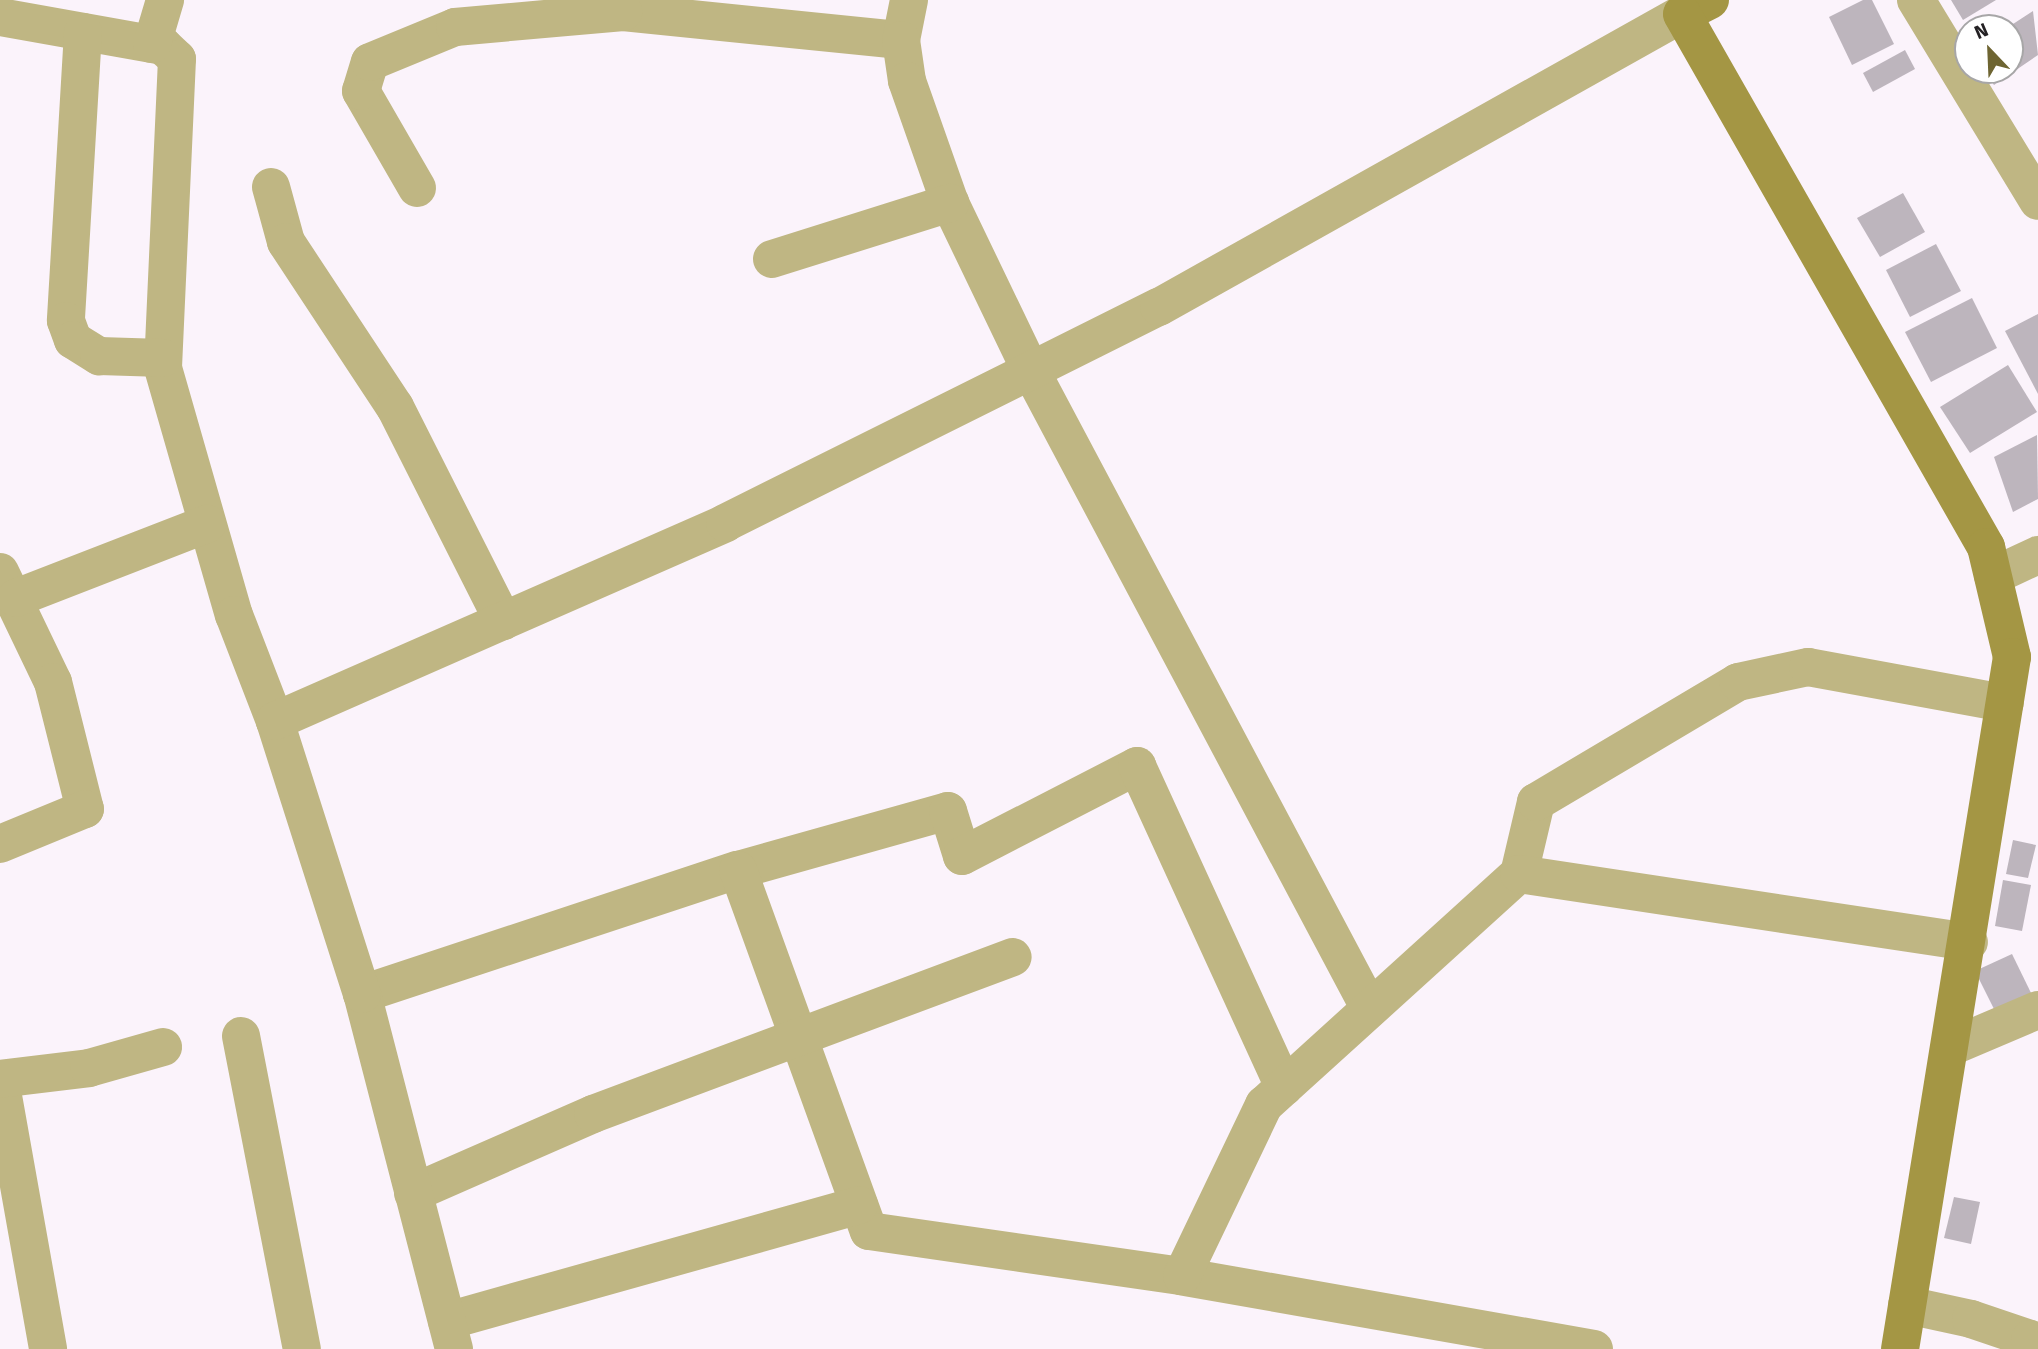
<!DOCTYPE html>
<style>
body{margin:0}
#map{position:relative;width:2038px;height:1349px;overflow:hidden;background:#fbf3fb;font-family:"Fira Sans",sans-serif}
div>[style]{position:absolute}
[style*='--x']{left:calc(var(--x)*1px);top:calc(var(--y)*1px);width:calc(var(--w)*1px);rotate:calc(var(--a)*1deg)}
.building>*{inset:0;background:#bdb5bd}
.street>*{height:38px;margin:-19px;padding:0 19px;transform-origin:19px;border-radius:19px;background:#bfb683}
.secondary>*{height:38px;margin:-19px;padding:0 19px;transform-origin:19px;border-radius:19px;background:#a49644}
span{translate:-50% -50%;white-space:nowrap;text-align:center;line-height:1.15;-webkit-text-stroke:6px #fff;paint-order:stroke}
.north{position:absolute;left:1954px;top:14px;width:70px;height:70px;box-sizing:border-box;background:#fff;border:2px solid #a7a6a7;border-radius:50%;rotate:337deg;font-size:19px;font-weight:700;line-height:28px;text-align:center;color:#242124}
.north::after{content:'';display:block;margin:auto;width:24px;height:32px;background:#6e6532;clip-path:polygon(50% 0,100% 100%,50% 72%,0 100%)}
</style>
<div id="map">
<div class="building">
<i style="clip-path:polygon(1863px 0,1872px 0,1894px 44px,1852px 65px,1829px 17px)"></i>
<i style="clip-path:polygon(1951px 0,1996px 0,1963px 20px)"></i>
<i style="clip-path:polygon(2033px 11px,2038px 55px,1994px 85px,1983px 70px,2010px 70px,2010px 43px,2020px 36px,2013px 24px)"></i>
<i style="clip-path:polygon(1905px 50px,1915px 69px,1873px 92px,1863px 73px)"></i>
<i style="clip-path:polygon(1903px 193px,1925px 232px,1880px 257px,1857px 218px)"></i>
<i style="clip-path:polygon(1936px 244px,1961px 291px,1910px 317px,1886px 270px)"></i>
<i style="clip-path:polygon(1972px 298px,1997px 348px,1931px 382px,1905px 332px)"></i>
<i style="clip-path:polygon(2038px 314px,2038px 394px,2005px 331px)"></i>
<i style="clip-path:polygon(2008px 365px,2037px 412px,1970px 453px,1940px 407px)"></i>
<i style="clip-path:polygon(2037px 435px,2038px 499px,2013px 512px,1994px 457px)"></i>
<i style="clip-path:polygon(2013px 840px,2036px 845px,2028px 878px,2006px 874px)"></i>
<i style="clip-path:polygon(2003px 880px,2031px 885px,2022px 931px,1995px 926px)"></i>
<i style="clip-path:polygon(2012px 954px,2033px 997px,1997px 1015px,1975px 971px)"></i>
<i style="clip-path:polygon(1954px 1197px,1980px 1202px,1971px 1244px,1944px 1238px)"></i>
</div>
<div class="street">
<i style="--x:625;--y:0;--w:12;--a:99"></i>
<i style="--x:623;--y:12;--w:279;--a:5.8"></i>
<i style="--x:909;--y:0;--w:41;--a:101.3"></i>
<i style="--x:901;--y:40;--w:41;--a:81.7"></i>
<i style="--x:907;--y:81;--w:129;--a:70.6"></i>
<i style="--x:950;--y:203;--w:187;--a:64.3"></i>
<i style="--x:1031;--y:371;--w:722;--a:62.02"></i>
<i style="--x:1916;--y:0;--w:235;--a:58.7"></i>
<i style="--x:0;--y:17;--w:166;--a:10.1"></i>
<i style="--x:163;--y:46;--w:19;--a:43"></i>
<i style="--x:177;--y:59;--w:309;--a:92.6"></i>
<i style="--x:163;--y:368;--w:257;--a:74"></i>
<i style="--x:234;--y:615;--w:114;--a:68.9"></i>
<i style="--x:83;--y:32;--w:289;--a:93.4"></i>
<i style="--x:66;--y:321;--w:20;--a:70"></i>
<i style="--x:73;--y:340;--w:31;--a:32"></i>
<i style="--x:99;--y:356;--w:64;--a:1.8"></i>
<i style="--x:152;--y:44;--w:46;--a:-73.5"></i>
<i style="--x:271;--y:187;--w:57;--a:74.7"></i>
<i style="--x:286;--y:242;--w:198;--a:56.6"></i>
<i style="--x:395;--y:407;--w:240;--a:63.2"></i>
<i style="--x:417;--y:188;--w:112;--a:-120"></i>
<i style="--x:361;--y:91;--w:30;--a:-73"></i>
<i style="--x:370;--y:62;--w:92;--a:-22.4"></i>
<i style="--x:455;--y:27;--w:169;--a:-5.1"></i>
<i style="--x:772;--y:259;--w:187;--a:-17.5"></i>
<i style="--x:0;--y:572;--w:122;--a:64.3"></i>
<i style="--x:53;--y:682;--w:131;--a:75.9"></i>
<i style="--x:85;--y:809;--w:92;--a:157.6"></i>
<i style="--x:1993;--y:576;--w:50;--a:-25"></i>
<i style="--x:16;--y:598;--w:205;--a:-21.2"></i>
<i style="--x:738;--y:870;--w:218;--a:-15.7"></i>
<i style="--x:948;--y:811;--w:47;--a:72.7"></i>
<i style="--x:962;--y:856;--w:197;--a:-27.2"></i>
<i style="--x:1137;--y:766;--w:353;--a:65.4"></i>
<i style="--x:1519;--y:874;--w:74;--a:-76.7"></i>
<i style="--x:1536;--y:802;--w:235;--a:-30.7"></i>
<i style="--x:1738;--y:682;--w:72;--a:-12.1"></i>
<i style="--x:1808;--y:667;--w:200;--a:10.4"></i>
<i style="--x:362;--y:994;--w:396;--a:-18.3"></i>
<i style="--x:738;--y:870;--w:384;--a:70.1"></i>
<i style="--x:869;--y:1231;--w:316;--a:8.2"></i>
<i style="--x:241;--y:1036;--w:319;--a:79"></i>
<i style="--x:1953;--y:1046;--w:92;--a:-23"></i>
<i style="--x:0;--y:1079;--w:274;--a:79.9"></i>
<i style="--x:0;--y:1079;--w:90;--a:-7"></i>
<i style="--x:89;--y:1068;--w:77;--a:-15.8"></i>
<i style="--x:413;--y:1193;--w:197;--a:-23.7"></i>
<i style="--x:593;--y:1114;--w:448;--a:-20.5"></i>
<i style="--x:1907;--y:1305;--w:66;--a:12.3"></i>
<i style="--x:1971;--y:1319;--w:62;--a:18.7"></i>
<i style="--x:2030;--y:1339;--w:12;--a:48"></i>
<i style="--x:447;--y:1321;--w:428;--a:-15.7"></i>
<i style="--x:454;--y:1349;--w:367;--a:-104.5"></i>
<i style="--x:362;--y:994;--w:287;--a:-107.7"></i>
<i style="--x:275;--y:721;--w:492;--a:-23.7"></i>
<i style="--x:725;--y:523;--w:485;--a:-26.5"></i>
<i style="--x:1159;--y:307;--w:599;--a:-29.26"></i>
<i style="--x:1594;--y:1349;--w:418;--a:-170"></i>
<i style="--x:1182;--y:1276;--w:190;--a:-64.4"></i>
<i style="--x:1264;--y:1105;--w:344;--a:-42.2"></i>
<i style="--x:1519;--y:874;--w:455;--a:8.6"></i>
</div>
<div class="secondary">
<i style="--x:1710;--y:0;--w:31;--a:153"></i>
<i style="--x:1682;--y:14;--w:614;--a:60.3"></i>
<i style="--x:1986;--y:547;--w:113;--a:76.7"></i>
<i style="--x:2012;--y:657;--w:701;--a:99.19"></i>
</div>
<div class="north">N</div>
</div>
